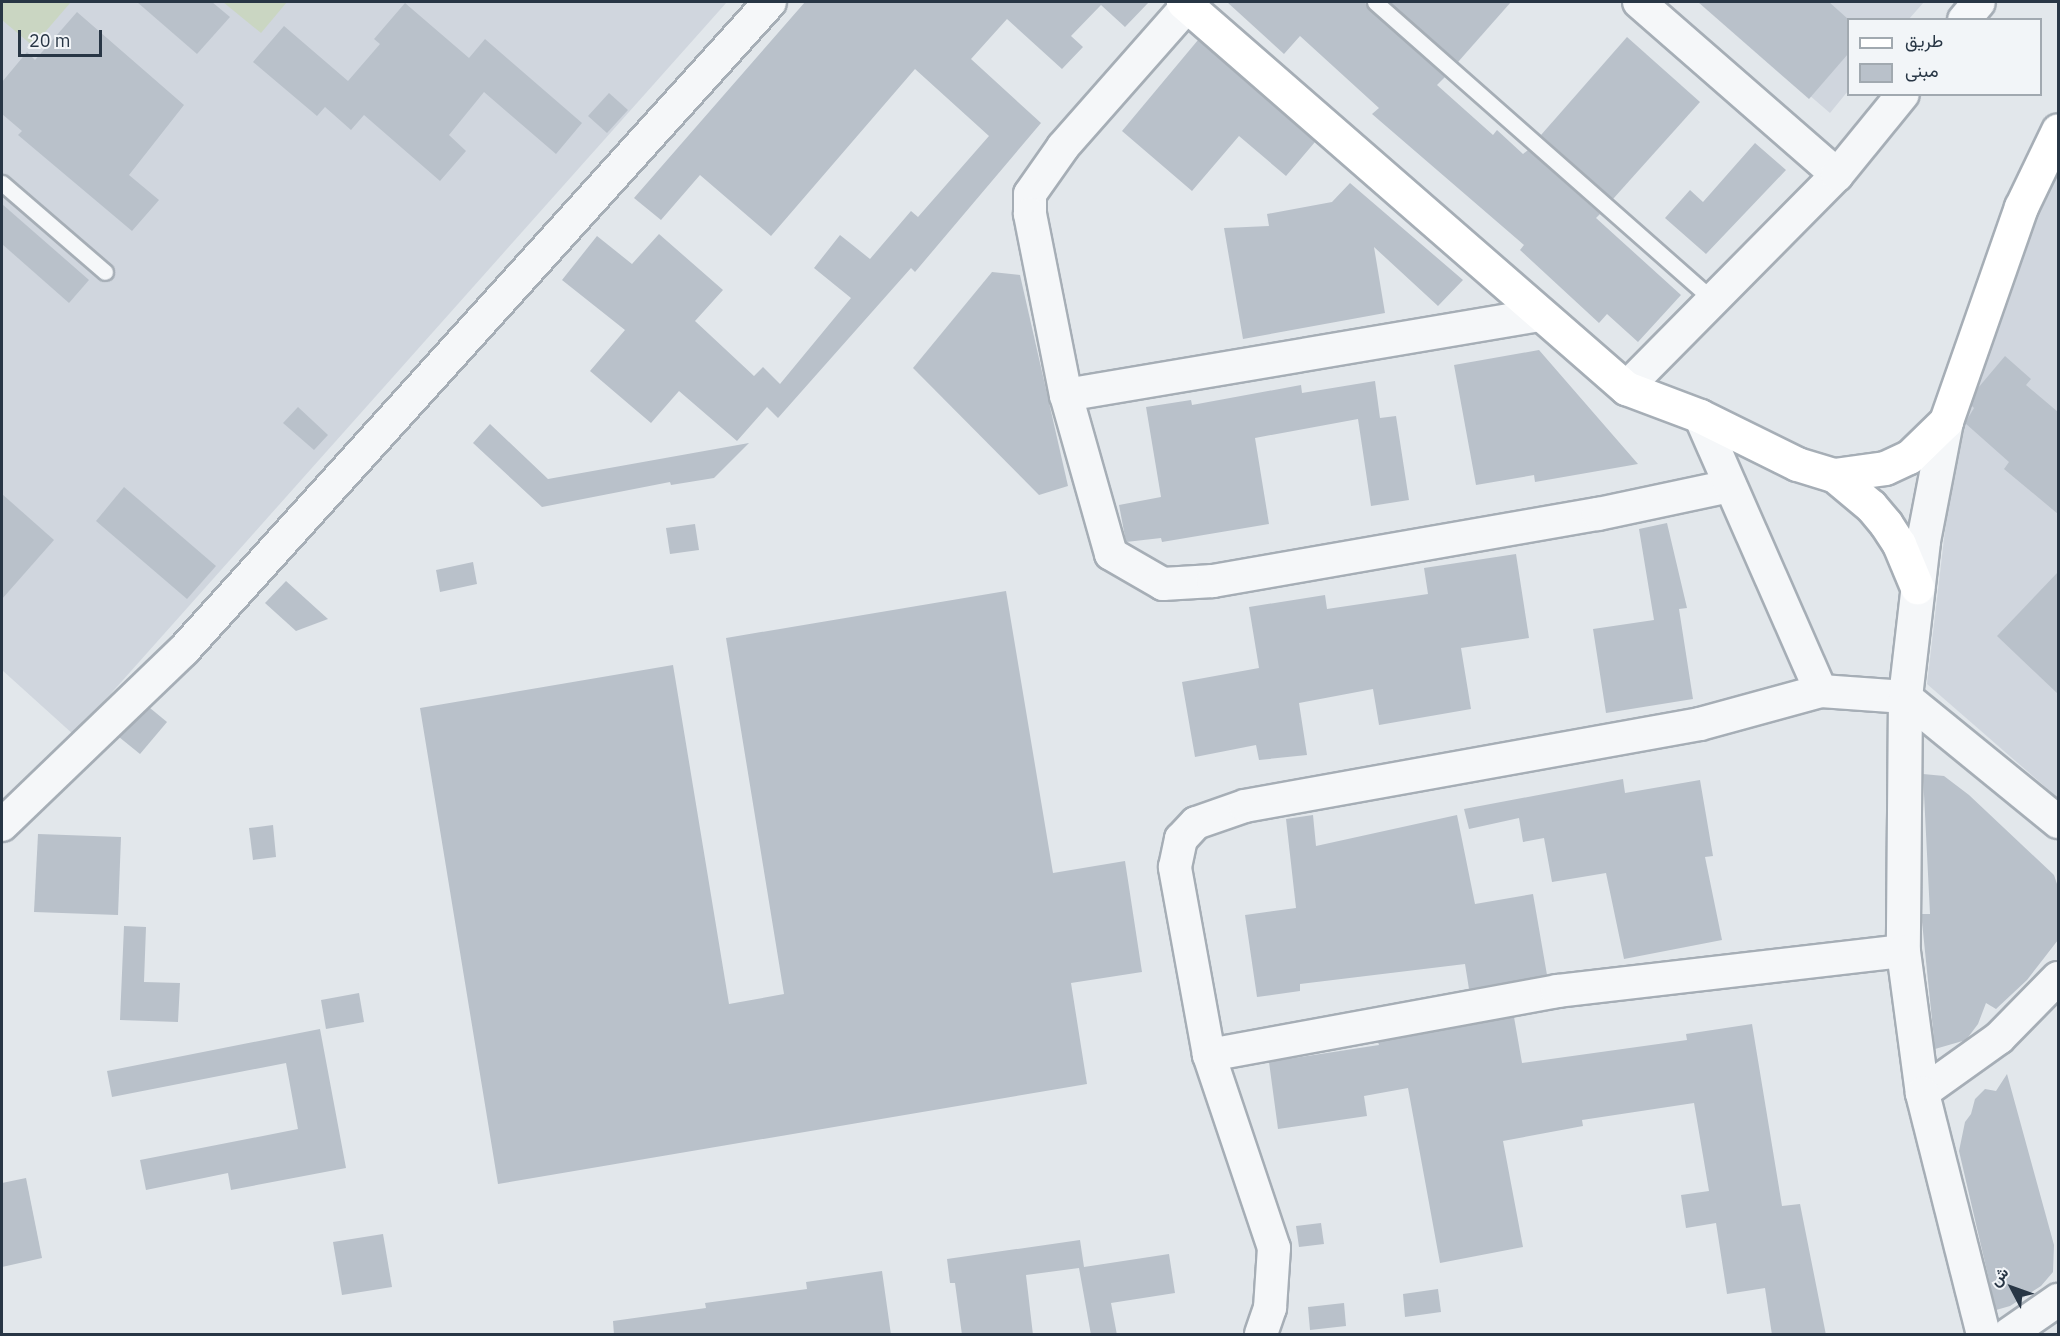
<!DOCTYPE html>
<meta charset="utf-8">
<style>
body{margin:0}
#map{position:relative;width:2060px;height:1336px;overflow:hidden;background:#e2e7eb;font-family:"IBM Plex Sans",Vazirmatn,sans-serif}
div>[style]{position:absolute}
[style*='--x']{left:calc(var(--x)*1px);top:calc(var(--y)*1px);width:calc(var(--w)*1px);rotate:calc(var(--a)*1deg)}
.built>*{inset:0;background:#d0d6de}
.green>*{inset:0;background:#cad6c2}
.building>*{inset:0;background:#b9c1ca}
.roads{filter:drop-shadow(2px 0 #a6aeb6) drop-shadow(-2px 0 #a6aeb6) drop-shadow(0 2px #a6aeb6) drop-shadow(0 -2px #a6aeb6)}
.service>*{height:15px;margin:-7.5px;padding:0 7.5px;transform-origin:7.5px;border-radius:7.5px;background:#f5f7f9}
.minor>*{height:32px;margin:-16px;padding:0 16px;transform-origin:16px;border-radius:16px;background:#f5f7f9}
.tertiary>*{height:33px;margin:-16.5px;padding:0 16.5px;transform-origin:16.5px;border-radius:16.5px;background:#f5f7f9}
.primary>*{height:33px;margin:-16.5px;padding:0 16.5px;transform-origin:16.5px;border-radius:16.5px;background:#fff}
span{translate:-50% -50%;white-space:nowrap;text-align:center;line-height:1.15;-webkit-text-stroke:6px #f2f5f8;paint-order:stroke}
.frame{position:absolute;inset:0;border:3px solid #283645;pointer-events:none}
.legend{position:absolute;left:1847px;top:18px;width:195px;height:78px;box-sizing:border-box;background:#f2f5f8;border:2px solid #a1a9b0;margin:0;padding:8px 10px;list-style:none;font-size:18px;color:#283645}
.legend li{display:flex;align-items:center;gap:12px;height:30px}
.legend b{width:30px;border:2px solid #a1a9b0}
.north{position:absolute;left:1982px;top:1258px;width:60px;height:60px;-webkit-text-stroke:4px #f2f5f8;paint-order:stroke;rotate:311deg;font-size:16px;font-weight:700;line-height:24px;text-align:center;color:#283645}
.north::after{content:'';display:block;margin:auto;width:21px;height:27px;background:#283645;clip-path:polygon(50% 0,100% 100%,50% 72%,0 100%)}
.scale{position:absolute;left:18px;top:30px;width:84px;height:27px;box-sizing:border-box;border:3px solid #283645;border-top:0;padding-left:8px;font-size:18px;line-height:21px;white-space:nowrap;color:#283645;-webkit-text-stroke:4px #f2f5f8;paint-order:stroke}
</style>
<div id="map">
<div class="built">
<i style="clip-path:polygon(2px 2px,727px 2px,74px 735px,2px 670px)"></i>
<i style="clip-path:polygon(1701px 2px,1924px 2px,1909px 19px,1848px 20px,1848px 91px,1830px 113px)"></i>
<i style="clip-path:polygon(2058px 157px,2058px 798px,1927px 684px,1959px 411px,2027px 212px)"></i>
</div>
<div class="green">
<i style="clip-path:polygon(2px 2px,71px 2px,33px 46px,2px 20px)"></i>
<i style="clip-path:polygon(223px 2px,287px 2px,261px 33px)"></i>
</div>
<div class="building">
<i style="clip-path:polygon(137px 2px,212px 2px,230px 17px,197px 54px)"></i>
<i style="clip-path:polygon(805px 2px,1149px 2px,1125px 27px,1101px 5px,1071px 36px,1083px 47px,1062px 69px,1007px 19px,971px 59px,1041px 123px,915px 272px,911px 268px,778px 418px,767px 407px,737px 441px,679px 391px,651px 423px,590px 371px,625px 330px,562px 280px,597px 236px,632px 264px,659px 234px,723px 290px,695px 321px,754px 376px,763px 367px,780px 384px,851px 298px,814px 268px,840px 235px,870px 259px,911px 211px,918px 217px,989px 136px,915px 69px,771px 236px,700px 175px,661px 220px,634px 198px)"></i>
<i style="clip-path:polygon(1227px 2px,1365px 2px,1369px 9px,1445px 77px,1437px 85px,1493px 135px,1497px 130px,1523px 154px,1528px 150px,1600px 214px,1596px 218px,1681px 295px,1638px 342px,1607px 314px,1599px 323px,1520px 250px,1524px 245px,1372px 114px,1379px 108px,1300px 36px,1284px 54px)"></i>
<i style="clip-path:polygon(1389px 2px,1511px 2px,1458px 62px)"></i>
<i style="clip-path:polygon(1698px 2px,1829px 2px,1848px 19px,1848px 54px,1809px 99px)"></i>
<i style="clip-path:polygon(405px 3px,469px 58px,485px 39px,582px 123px,556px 154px,484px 92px,449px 135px,466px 151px,440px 181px,364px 115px,351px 130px,325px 107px,317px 116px,253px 62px,284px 26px,348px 81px,380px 44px,374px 39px)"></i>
<i style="clip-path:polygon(77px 12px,184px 105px,129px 175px,159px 200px,132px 231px,18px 135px,22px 131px,2px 114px,2px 82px,27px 52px,35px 60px)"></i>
<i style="clip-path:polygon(1627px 37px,1700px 102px,1613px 199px,1541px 135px)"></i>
<i style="clip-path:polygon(1198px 40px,1315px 142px,1286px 176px,1239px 136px,1192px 191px,1122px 131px)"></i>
<i style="clip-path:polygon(609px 93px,628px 110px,607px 133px,588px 116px)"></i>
<i style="clip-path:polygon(1755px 143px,1786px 170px,1706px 254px,1665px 218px,1690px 190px,1703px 202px)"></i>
<i style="clip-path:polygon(1350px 183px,1463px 280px,1438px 306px,1374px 247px,1385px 313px,1243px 339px,1224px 228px,1269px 226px,1267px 214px,1332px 202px)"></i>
<i style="clip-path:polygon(2px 204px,89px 280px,69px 303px,2px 244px)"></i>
<i style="clip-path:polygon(992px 272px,1020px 275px,1068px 486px,1039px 495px,913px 368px)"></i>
<i style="clip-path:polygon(1539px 350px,1638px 464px,1535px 482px,1534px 475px,1476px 485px,1454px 365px)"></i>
<i style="clip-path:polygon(2005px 356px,2031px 379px,2026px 385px,2058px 412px,2058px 514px,2004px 469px,2009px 462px,1965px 423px,1974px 408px,1971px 405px,1978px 388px)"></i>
<i style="clip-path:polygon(1375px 381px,1380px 418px,1396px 416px,1409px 500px,1371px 506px,1358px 419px,1255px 438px,1269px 524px,1162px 542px,1161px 538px,1126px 542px,1119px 505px,1161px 497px,1146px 407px,1191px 400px,1192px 405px,1301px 385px,1302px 393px)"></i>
<i style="clip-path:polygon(298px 407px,328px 435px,314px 450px,283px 423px)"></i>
<i style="clip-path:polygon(490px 424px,548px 479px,749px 443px,714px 478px,671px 485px,670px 482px,542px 507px,473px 443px)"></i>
<i style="clip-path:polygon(124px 487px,216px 566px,187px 599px,96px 521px)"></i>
<i style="clip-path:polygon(2px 494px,54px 540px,2px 599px)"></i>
<i style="clip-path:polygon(1667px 523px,1687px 608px,1679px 609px,1693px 699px,1606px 713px,1593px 629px,1654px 620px,1639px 529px)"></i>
<i style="clip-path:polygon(695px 524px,699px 550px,670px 554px,666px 528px)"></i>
<i style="clip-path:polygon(1516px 554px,1529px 638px,1461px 648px,1471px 709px,1379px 725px,1373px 689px,1299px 703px,1307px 755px,1259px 760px,1256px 745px,1195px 757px,1182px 682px,1259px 668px,1249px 607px,1325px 595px,1327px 609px,1428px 594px,1424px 568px)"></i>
<i style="clip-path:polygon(473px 562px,477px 584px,440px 592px,436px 570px)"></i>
<i style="clip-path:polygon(2058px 572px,2058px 694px,1997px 636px)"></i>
<i style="clip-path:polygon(286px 581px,328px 619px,296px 631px,265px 603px)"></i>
<i style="clip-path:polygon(1006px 591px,1053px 873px,1125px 861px,1142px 972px,1071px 983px,1087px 1084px,498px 1184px,420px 708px,673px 665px,729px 1004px,784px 994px,726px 638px)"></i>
<i style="clip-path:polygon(150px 708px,167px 722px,140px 754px,119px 737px)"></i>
<i style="clip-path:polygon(1923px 774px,1944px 776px,1969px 795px,2054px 875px,2058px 887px,2058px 940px,2027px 980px,1996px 1009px,1986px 1003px,1978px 1024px,1966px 1040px,1935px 1049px,1922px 922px,1922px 914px,1930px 914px)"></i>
<i style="clip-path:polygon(1623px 779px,1625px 793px,1700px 780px,1713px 856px,1705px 857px,1722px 940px,1624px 959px,1606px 873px,1552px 882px,1544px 838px,1523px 842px,1519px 818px,1469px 829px,1464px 809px)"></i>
<i style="clip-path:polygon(1313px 815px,1316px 846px,1457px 815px,1475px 904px,1533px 894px,1547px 975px,1469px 989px,1465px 964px,1300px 984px,1300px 991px,1257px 997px,1245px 915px,1296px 908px,1286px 819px)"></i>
<i style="clip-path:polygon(273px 825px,276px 857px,253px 860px,249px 828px)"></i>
<i style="clip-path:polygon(38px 834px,121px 837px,118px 915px,34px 912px)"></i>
<i style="clip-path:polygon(124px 926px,146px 927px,144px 982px,180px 983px,178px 1022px,120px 1020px)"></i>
<i style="clip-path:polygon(359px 993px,364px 1022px,326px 1029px,321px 1000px)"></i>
<i style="clip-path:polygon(1514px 1017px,1522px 1063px,1687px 1040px,1686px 1034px,1752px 1024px,1782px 1206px,1800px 1204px,1826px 1335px,1772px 1335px,1765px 1288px,1727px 1294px,1716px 1223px,1686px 1228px,1681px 1195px,1709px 1191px,1694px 1103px,1582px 1120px,1583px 1126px,1503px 1141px,1523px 1247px,1440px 1263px,1408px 1088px,1364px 1096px,1367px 1116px,1278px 1129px,1269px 1062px,1379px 1045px,1378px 1042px)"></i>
<i style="clip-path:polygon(320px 1029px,346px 1168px,231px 1190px,228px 1173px,146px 1190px,140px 1160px,298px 1129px,286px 1063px,112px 1097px,107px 1071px)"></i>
<i style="clip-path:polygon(2007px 1074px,2054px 1245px,2053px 1272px,2041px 1286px,2010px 1306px,1996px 1310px,1959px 1151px,1965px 1122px,1971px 1114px,1975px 1099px,1985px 1089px,1996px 1091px)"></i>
<i style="clip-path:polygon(26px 1178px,42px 1258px,2px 1267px,2px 1183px)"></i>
<i style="clip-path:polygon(1321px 1223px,1324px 1244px,1299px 1247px,1296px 1226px)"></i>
<i style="clip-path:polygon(383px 1234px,392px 1287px,342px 1295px,333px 1242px)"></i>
<i style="clip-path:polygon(1080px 1240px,1084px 1267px,1169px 1254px,1175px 1293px,1111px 1303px,1117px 1335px,1091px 1335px,1079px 1268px,1026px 1275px,1033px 1335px,962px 1335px,955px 1283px,950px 1283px,947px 1259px)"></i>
<i style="clip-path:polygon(882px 1271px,891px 1335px,614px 1335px,613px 1321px,706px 1308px,705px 1303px,807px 1289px,806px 1282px)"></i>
<i style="clip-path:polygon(1438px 1289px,1441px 1312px,1405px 1317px,1403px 1294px)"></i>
<i style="clip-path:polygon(1344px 1303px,1346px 1326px,1310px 1330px,1308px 1307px)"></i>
</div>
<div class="roads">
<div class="service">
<i style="--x:1375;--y:2;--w:451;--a:41.4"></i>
<i style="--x:2;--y:183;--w:136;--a:40.8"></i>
</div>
<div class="minor">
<i style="--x:1639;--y:2;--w:263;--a:41.1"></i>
<i style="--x:1188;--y:5;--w:189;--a:131.4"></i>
<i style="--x:1063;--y:147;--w:57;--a:125.1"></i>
<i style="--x:1030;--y:194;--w:20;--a:90"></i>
<i style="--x:1030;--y:214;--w:185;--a:78.8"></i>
<i style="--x:1066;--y:395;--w:165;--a:74.2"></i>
<i style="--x:1111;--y:554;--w:60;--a:30"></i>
<i style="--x:1163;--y:584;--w:50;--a:-3.4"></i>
<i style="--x:1213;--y:581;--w:391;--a:-9.9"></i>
<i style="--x:1598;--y:514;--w:135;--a:-12"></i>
<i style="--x:1964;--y:20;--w:23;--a:-50"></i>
<i style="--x:1626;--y:388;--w:300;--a:-45.3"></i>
<i style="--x:1837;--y:175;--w:104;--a:-50.8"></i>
<i style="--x:1066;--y:395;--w:479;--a:-9.6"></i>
<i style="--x:1700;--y:416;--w:300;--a:66.3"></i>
<i style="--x:2;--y:825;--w:251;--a:-43.9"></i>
<i style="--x:183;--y:651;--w:875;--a:-47.87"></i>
<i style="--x:1209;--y:1055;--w:354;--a:-10.4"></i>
<i style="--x:1557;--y:991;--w:348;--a:-6.6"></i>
<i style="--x:1922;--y:1093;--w:95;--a:-35.5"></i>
<i style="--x:1999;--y:1038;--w:84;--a:-45.5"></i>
<i style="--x:1261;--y:1334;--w:28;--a:-71"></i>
<i style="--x:1270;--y:1308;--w:60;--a:-86.2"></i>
<i style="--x:1274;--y:1248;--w:204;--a:-108.6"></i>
<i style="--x:1209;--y:1055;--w:191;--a:-100.3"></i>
<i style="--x:1175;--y:867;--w:29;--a:-78"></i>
<i style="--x:1181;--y:839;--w:22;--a:-47"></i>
<i style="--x:1196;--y:823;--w:52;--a:-19.1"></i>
<i style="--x:1245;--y:806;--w:462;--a:-10.2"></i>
<i style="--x:1700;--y:724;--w:125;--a:-15.3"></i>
<i style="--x:1821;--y:691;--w:84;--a:4.1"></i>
<i style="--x:1905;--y:697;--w:198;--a:39.2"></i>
<i style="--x:2009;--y:1334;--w:60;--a:-34.8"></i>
</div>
<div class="tertiary">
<i style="--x:1946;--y:421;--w:122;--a:100.9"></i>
<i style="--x:1923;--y:541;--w:157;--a:96.6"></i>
<i style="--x:1905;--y:697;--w:254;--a:90.5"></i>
<i style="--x:1903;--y:951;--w:143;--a:82.4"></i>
<i style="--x:1922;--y:1093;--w:249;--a:75.8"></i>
</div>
<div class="primary">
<i style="--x:1183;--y:2;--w:588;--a:41.07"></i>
<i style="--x:1626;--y:388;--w:79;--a:20.7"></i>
<i style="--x:1700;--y:416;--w:108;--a:26.3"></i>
<i style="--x:1797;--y:464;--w:39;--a:17"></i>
<i style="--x:1834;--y:475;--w:51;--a:-7.8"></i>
<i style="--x:1885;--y:468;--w:26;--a:-25"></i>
<i style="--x:1909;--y:457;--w:52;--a:-44.2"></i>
<i style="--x:1946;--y:421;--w:227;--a:-70.7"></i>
<i style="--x:2021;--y:207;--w:85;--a:-64.3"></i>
<i style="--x:1834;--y:475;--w:48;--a:40"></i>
<i style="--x:1871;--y:506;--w:23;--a:50"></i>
<i style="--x:1886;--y:524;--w:24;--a:57"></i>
<i style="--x:1899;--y:544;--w:47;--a:67.3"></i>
</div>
</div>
<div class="frame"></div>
<ul class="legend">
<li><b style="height:8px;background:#fff"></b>طريق</li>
<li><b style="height:16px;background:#b9c1ca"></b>مبنى</li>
</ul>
<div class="north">ش</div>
<div class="scale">20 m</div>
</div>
